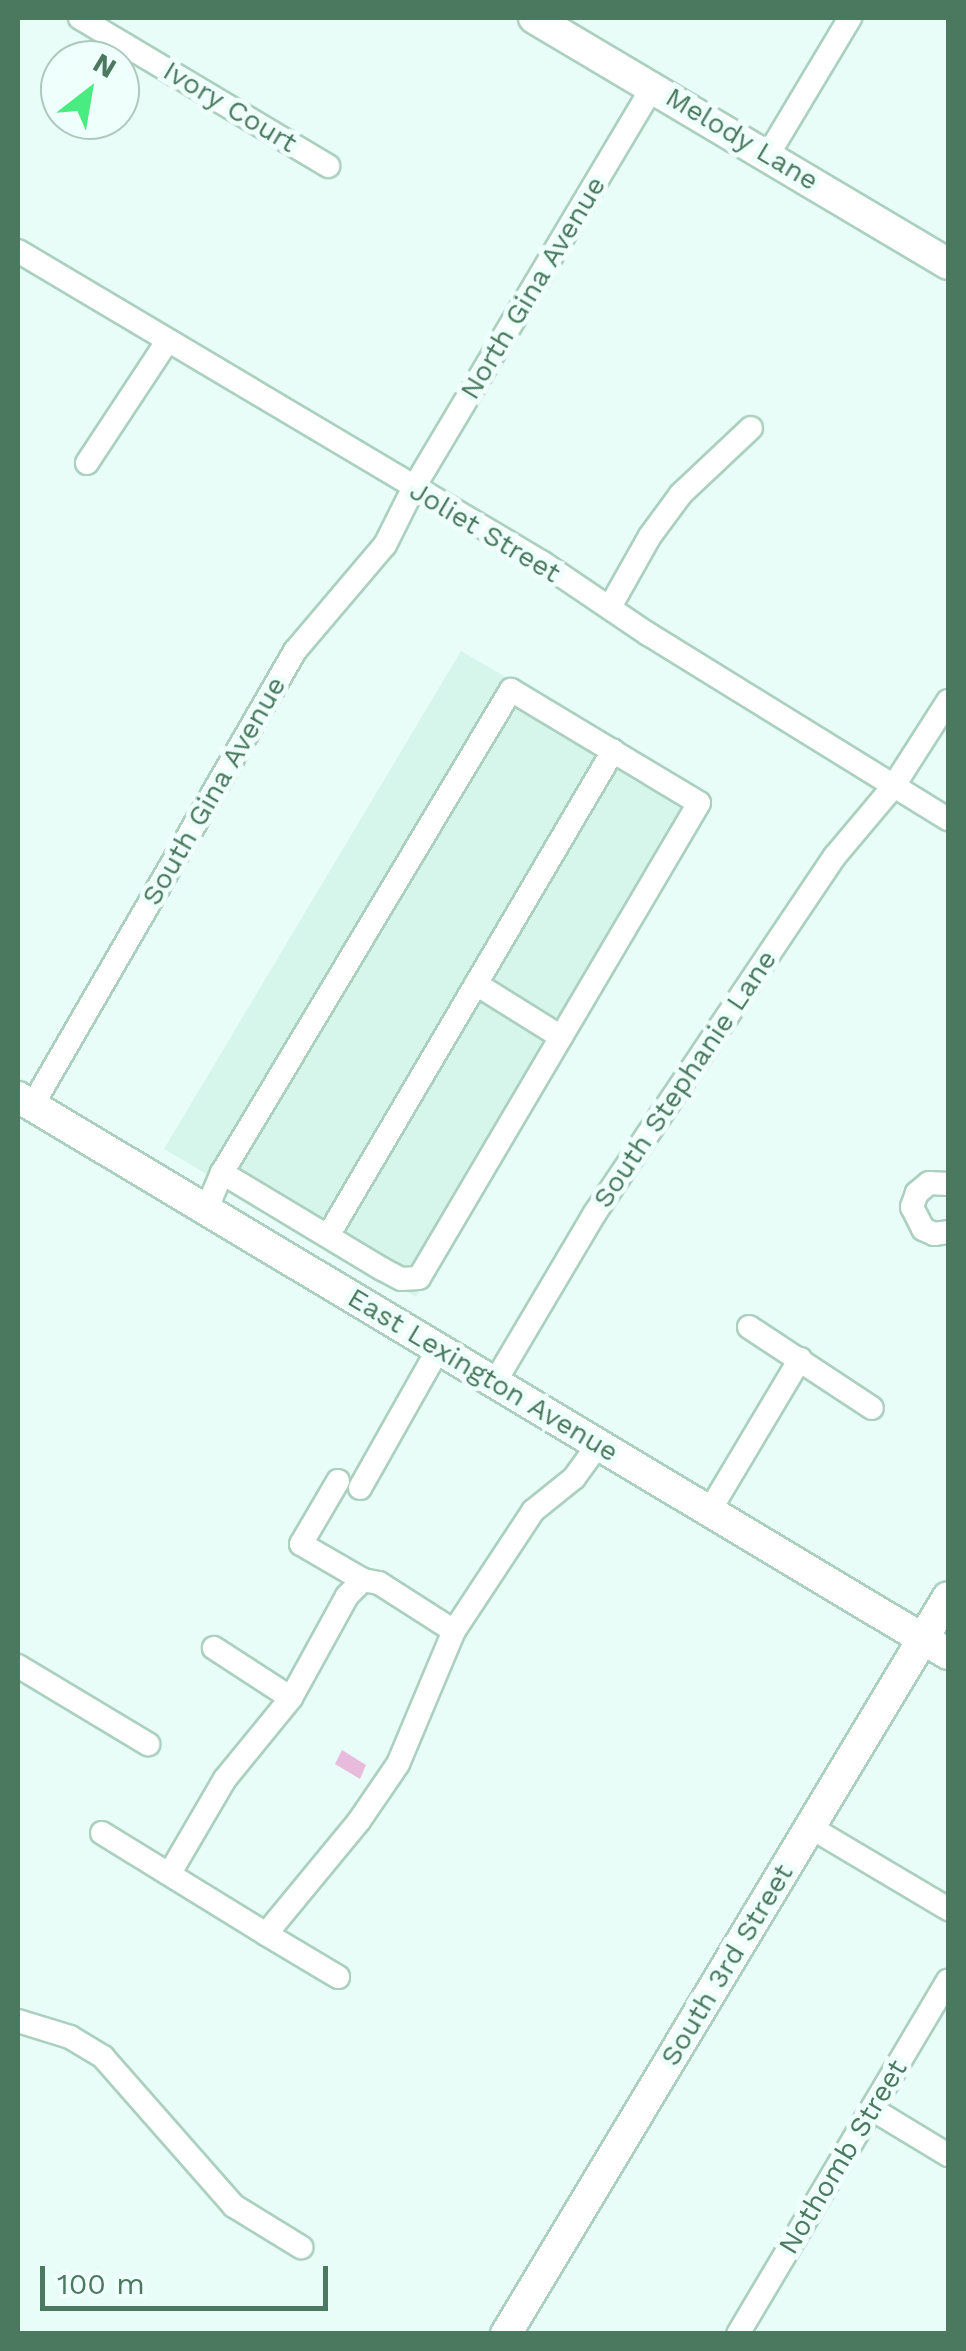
<!DOCTYPE html>
<style>
body{margin:0}
#map{position:relative;width:966px;height:2351px;overflow:hidden;background:#e8fdf7;font-family:"Work Sans",sans-serif}
div>[style]{position:absolute}
[style*='--x']{left:calc(var(--x)*1px);top:calc(var(--y)*1px);width:calc(var(--w)*1px);rotate:calc(var(--a)*1deg)}
.residential>*{inset:0;background:#d6f5eb}
.water>*{inset:0;background:#e8bbdd}
.roads{filter:drop-shadow(2px 0 #acd0c0) drop-shadow(-2px 0 #acd0c0) drop-shadow(0 2px #acd0c0) drop-shadow(0 -2px #acd0c0)}
.street>*{height:22px;margin:-11px;padding:0 11px;transform-origin:11px;border-radius:11px;background:#fff}
.secondary>*{height:30px;margin:-15px;padding:0 15px;transform-origin:15px;border-radius:15px;background:#fff}
span{translate:-50% -50%;white-space:nowrap;text-align:center;line-height:1.15;-webkit-text-stroke:10px #effffb;paint-order:stroke}
.street-label{font-size:28px;color:#4a7960}
.frame{position:absolute;inset:0;border:20px solid #4a7960;pointer-events:none}
.north{position:absolute;left:40px;top:40px;width:100px;height:100px;box-sizing:border-box;background:#effffb;border:2px solid #adc9bd;border-radius:50%;rotate:31deg;font-size:28px;font-weight:700;line-height:40px;text-align:center;color:#4a7960}
.north::after{content:'';display:block;margin:auto;width:35px;height:45px;background:#49ec80;clip-path:polygon(50% 0,100% 100%,50% 72%,0 100%)}
.scale{position:absolute;left:40px;top:2266px;width:288px;height:45px;box-sizing:border-box;border:5px solid #4a7960;border-top:0;padding-left:12px;font-size:30px;line-height:35px;white-space:nowrap;color:#4a7960;-webkit-text-stroke:8px #effffb;paint-order:stroke}
</style>
<div id="map">
<div class="residential">
<i style="clip-path:polygon(461px 651px,713px 798px,416px 1297px,164px 1149px)"></i>
</div>
<div class="water">
<i style="clip-path:polygon(342px 1750px,366px 1765px,360px 1779px,335px 1764px)"></i>
</div>
<div class="roads">
<div class="street">
<i style="--x:80;--y:18;--w:289;--a:30.8"></i>
<i style="--x:768;--y:155;--w:160;--a:-59.1"></i>
<i style="--x:18;--y:251;--w:611;--a:30.72"></i>
<i style="--x:543;--y:563;--w:127;--a:34.1"></i>
<i style="--x:648;--y:634;--w:352;--a:31.7"></i>
<i style="--x:87;--y:463;--w:144;--a:-56.6"></i>
<i style="--x:610;--y:607;--w:81;--a:-60.6"></i>
<i style="--x:650;--y:536;--w:52;--a:-53.6"></i>
<i style="--x:681;--y:494;--w:96;--a:-43.3"></i>
<i style="--x:476;--y:984;--w:100;--a:31.9"></i>
<i style="--x:32;--y:1106;--w:526;--a:-59.97"></i>
<i style="--x:295;--y:651;--w:139;--a:-49.7"></i>
<i style="--x:385;--y:545;--w:63;--a:-63.4"></i>
<i style="--x:413;--y:489;--w:469;--a:-59.2"></i>
<i style="--x:948;--y:1184;--w:19;--a:-177"></i>
<i style="--x:929;--y:1183;--w:16;--a:140"></i>
<i style="--x:917;--y:1193;--w:15;--a:110"></i>
<i style="--x:912;--y:1207;--w:25;--a:63"></i>
<i style="--x:923;--y:1229;--w:12;--a:24"></i>
<i style="--x:934;--y:1234;--w:14;--a:-8"></i>
<i style="--x:207;--y:1208;--w:38;--a:-67"></i>
<i style="--x:222;--y:1173;--w:563;--a:-59.11"></i>
<i style="--x:511;--y:690;--w:219;--a:31"></i>
<i style="--x:699;--y:803;--w:551;--a:120.52"></i>
<i style="--x:419;--y:1278;--w:18;--a:177"></i>
<i style="--x:401;--y:1279;--w:21;--a:-152"></i>
<i style="--x:382;--y:1269;--w:187;--a:-149"></i>
<i style="--x:328;--y:1236;--w:563;--a:-59.56"></i>
<i style="--x:749;--y:1327;--w:147;--a:33.4"></i>
<i style="--x:495;--y:1382;--w:196;--a:-59.4"></i>
<i style="--x:595;--y:1213;--w:430;--a:-56.1"></i>
<i style="--x:835;--y:856;--w:90;--a:-50"></i>
<i style="--x:893;--y:787;--w:102;--a:-57.4"></i>
<i style="--x:338;--y:1481;--w:73;--a:120.4"></i>
<i style="--x:301;--y:1544;--w:72;--a:30.1"></i>
<i style="--x:360;--y:1488;--w:161;--a:-60.6"></i>
<i style="--x:710;--y:1510;--w:176;--a:-59.2"></i>
<i style="--x:18;--y:1666;--w:152;--a:31"></i>
<i style="--x:291;--y:1698;--w:116;--a:-61.2"></i>
<i style="--x:347;--y:1596;--w:23;--a:-45"></i>
<i style="--x:363;--y:1580;--w:16;--a:11"></i>
<i style="--x:379;--y:1583;--w:89;--a:32.6"></i>
<i style="--x:810;--y:1827;--w:161;--a:30.7"></i>
<i style="--x:102;--y:1833;--w:193;--a:31.6"></i>
<i style="--x:266;--y:1934;--w:146;--a:-50.5"></i>
<i style="--x:359;--y:1821;--w:69;--a:-55.6"></i>
<i style="--x:398;--y:1764;--w:144;--a:-67.2"></i>
<i style="--x:454;--y:1631;--w:144;--a:-56.6"></i>
<i style="--x:533;--y:1511;--w:53;--a:-38.8"></i>
<i style="--x:574;--y:1478;--w:41;--a:-54"></i>
<i style="--x:170;--y:1873;--w:109;--a:-59.7"></i>
<i style="--x:225;--y:1779;--w:104;--a:-50.8"></i>
<i style="--x:291;--y:1698;--w:92;--a:-147"></i>
<i style="--x:266;--y:1934;--w:84;--a:30.8"></i>
<i style="--x:18;--y:2021;--w:54;--a:17.1"></i>
<i style="--x:70;--y:2037;--w:39;--a:31"></i>
<i style="--x:103;--y:2057;--w:198;--a:48.7"></i>
<i style="--x:234;--y:2206;--w:79;--a:31.5"></i>
<i style="--x:872;--y:2109;--w:89;--a:31.2"></i>
<i style="--x:738;--y:2334;--w:411;--a:-59.3"></i>
</div>
<div class="secondary">
<i style="--x:534;--y:18;--w:482;--a:30.7"></i>
<i style="--x:18;--y:1097;--w:1084;--a:30.92"></i>
<i style="--x:506;--y:2334;--w:859;--a:-59.05"></i>
</div>
</div>
<div class="street-label">
<span style="left:230px;top:107px;rotate:31deg">Ivory Court</span>
<span style="left:742px;top:139px;rotate:31deg">Melody Lane</span>
<span style="left:533px;top:288px;rotate:-59deg">North Gina Avenue</span>
<span style="left:485px;top:532px;rotate:31deg">Joliet Street</span>
<span style="left:214px;top:791px;rotate:-60deg">South Gina Avenue</span>
<span style="left:685px;top:1079px;rotate:-56deg">South Stephanie Lane</span>
<span style="left:483px;top:1375px;rotate:31deg">East Lexington Avenue</span>
<span style="left:727px;top:1965px;rotate:-59deg">South 3rd Street</span>
<span style="left:843px;top:2157px;rotate:-59deg">Nothomb Street</span>
</div>
<div class="frame"></div>
<div class="north">N</div>
<div class="scale">100 m</div>
</div>
